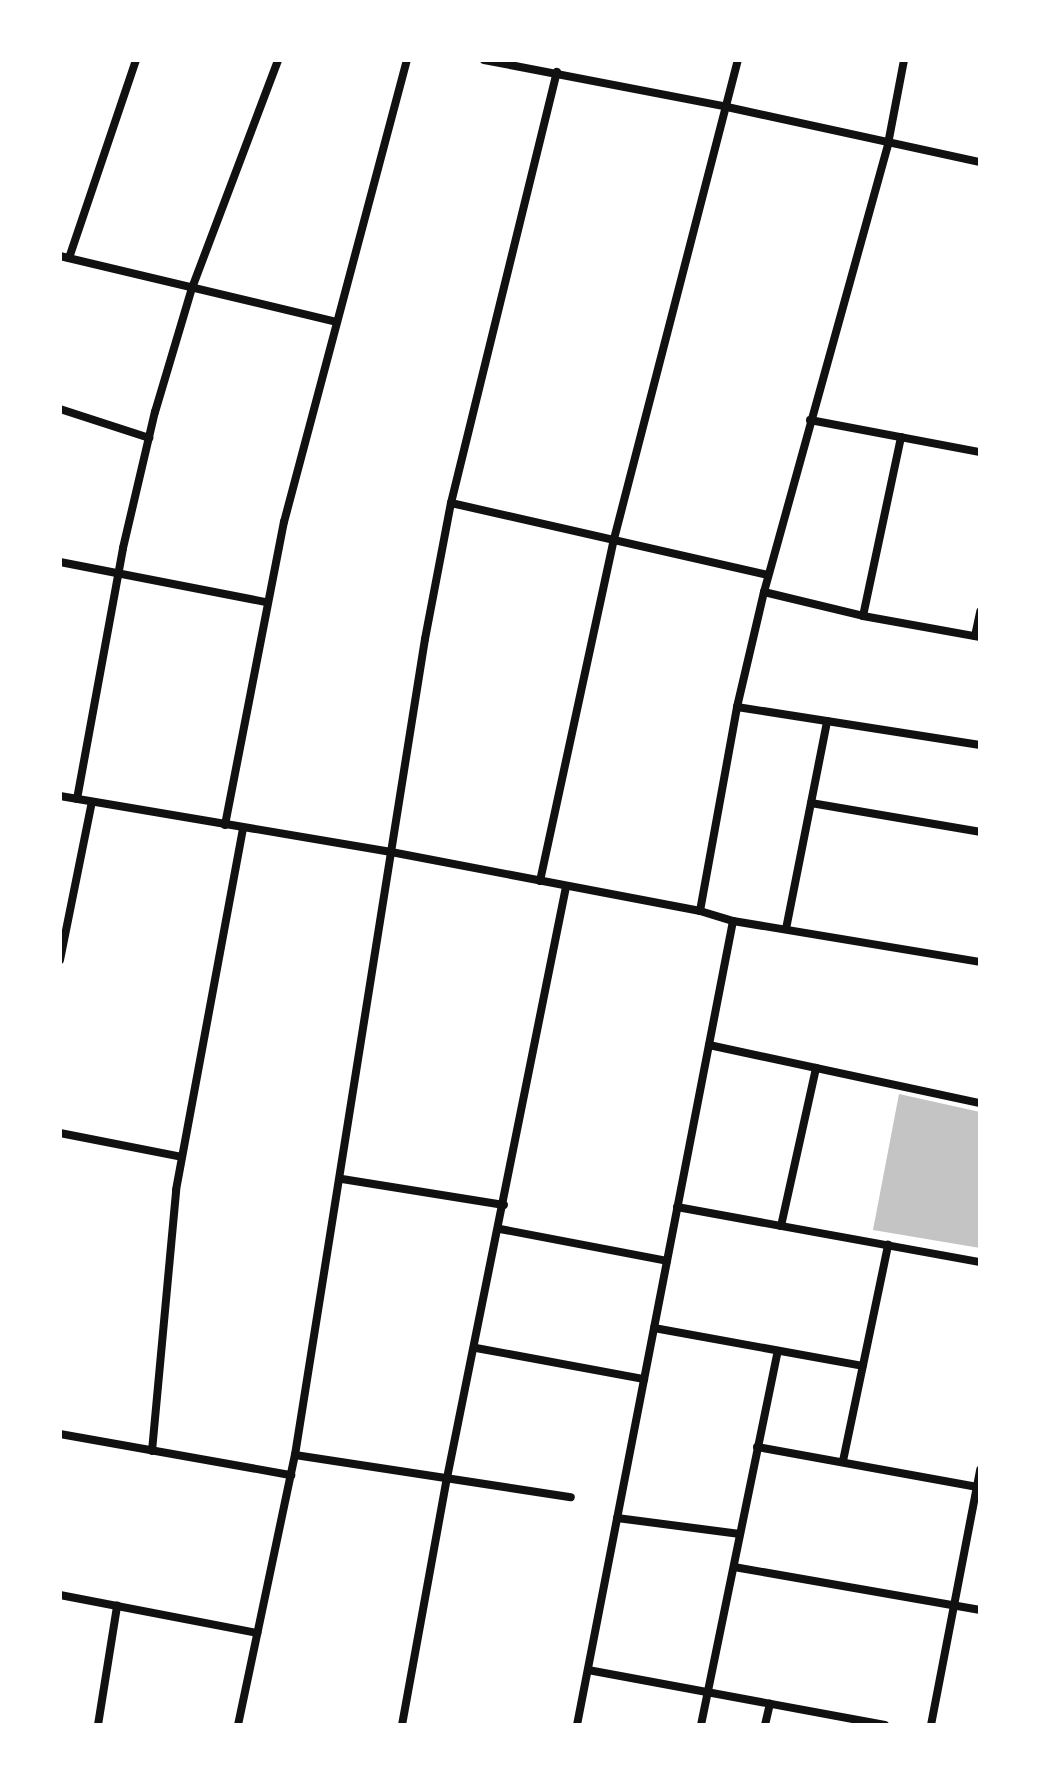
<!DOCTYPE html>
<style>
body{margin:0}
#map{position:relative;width:1040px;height:1785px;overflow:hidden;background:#fff;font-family:Signika,sans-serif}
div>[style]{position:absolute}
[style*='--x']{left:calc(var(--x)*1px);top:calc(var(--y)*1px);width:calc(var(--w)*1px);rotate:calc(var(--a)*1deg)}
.building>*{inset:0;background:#c4c4c4}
.minor>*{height:8px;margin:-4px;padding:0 4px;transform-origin:4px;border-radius:4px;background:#111}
span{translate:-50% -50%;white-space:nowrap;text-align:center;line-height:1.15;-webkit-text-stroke:6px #fff;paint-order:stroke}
.frame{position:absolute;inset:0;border:62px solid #fff;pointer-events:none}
</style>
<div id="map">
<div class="building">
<i style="clip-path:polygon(899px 1094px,980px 1112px,980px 1248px,873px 1230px)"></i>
</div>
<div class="minor">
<i style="--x:484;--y:60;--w:248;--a:10.9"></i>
<i style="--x:727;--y:107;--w:259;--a:12.3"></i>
<i style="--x:60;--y:256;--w:284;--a:13.4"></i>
<i style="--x:69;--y:258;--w:209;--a:-71.3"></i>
<i style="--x:60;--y:409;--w:94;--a:18"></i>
<i style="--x:810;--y:420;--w:173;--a:10.7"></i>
<i style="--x:451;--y:503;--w:325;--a:12.8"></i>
<i style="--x:60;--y:562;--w:210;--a:11"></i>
<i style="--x:764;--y:592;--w:102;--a:13.6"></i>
<i style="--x:863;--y:616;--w:119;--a:10.2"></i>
<i style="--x:863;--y:616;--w:183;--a:-78"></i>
<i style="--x:975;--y:636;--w:25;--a:-78"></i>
<i style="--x:737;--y:707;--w:246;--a:8.9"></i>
<i style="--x:60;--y:796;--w:336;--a:9.6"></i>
<i style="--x:391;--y:852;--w:315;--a:10.8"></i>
<i style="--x:700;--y:911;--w:34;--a:17"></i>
<i style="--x:733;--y:921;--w:250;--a:9.4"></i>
<i style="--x:77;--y:799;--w:255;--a:-79.6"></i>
<i style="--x:123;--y:548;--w:140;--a:-76.8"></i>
<i style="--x:155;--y:412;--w:129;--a:-73.4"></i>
<i style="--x:192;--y:288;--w:244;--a:-69.3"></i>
<i style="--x:811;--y:803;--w:171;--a:9.7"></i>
<i style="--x:225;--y:825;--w:309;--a:-79"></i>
<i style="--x:284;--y:522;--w:478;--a:-75.1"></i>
<i style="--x:540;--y:881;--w:350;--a:-77.8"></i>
<i style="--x:614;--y:539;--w:495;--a:-75.5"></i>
<i style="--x:700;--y:911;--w:207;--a:-79.7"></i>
<i style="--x:737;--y:707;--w:118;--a:-76.8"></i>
<i style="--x:764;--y:592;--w:465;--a:-74.5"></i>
<i style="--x:888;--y:144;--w:86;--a:-79.2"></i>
<i style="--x:786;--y:929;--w:212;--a:-78.8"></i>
<i style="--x:60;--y:960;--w:161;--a:-78.6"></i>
<i style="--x:709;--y:1045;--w:277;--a:12.1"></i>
<i style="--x:60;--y:1133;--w:124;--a:11.1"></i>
<i style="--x:342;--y:1179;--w:164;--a:9.1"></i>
<i style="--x:677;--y:1207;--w:308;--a:10.3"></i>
<i style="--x:781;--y:1226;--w:162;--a:-77.5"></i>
<i style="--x:500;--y:1229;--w:170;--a:10.8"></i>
<i style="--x:654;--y:1328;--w:212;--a:10.3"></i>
<i style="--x:476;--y:1348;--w:171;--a:10.5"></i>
<i style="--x:60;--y:1434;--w:235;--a:10.1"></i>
<i style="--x:757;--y:1447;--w:224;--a:10.3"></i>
<i style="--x:152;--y:1451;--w:262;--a:-84.7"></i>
<i style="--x:176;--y:1190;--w:367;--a:-79.5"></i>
<i style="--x:295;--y:1455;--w:279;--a:8.7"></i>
<i style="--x:843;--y:1461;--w:221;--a:-78.2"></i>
<i style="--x:617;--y:1518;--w:124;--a:7.4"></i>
<i style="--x:734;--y:1567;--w:250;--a:9.9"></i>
<i style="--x:60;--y:1595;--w:201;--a:10.9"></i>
<i style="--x:588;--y:1670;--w:302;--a:10.5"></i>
<i style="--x:98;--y:1725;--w:121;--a:-80.9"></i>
<i style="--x:238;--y:1725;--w:276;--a:-78.1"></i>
<i style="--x:295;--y:1455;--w:826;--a:-80.95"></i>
<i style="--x:425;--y:639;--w:138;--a:-79.2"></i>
<i style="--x:451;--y:503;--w:444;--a:-76.2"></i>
<i style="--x:402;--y:1725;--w:251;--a:-79.7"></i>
<i style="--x:447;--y:1478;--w:603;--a:-78.62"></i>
<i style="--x:577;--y:1725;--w:819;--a:-79.02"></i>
<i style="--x:701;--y:1725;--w:382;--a:-78.4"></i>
<i style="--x:765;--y:1725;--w:22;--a:-77"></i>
<i style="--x:931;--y:1725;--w:260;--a:-79.1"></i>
</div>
<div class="frame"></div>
</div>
